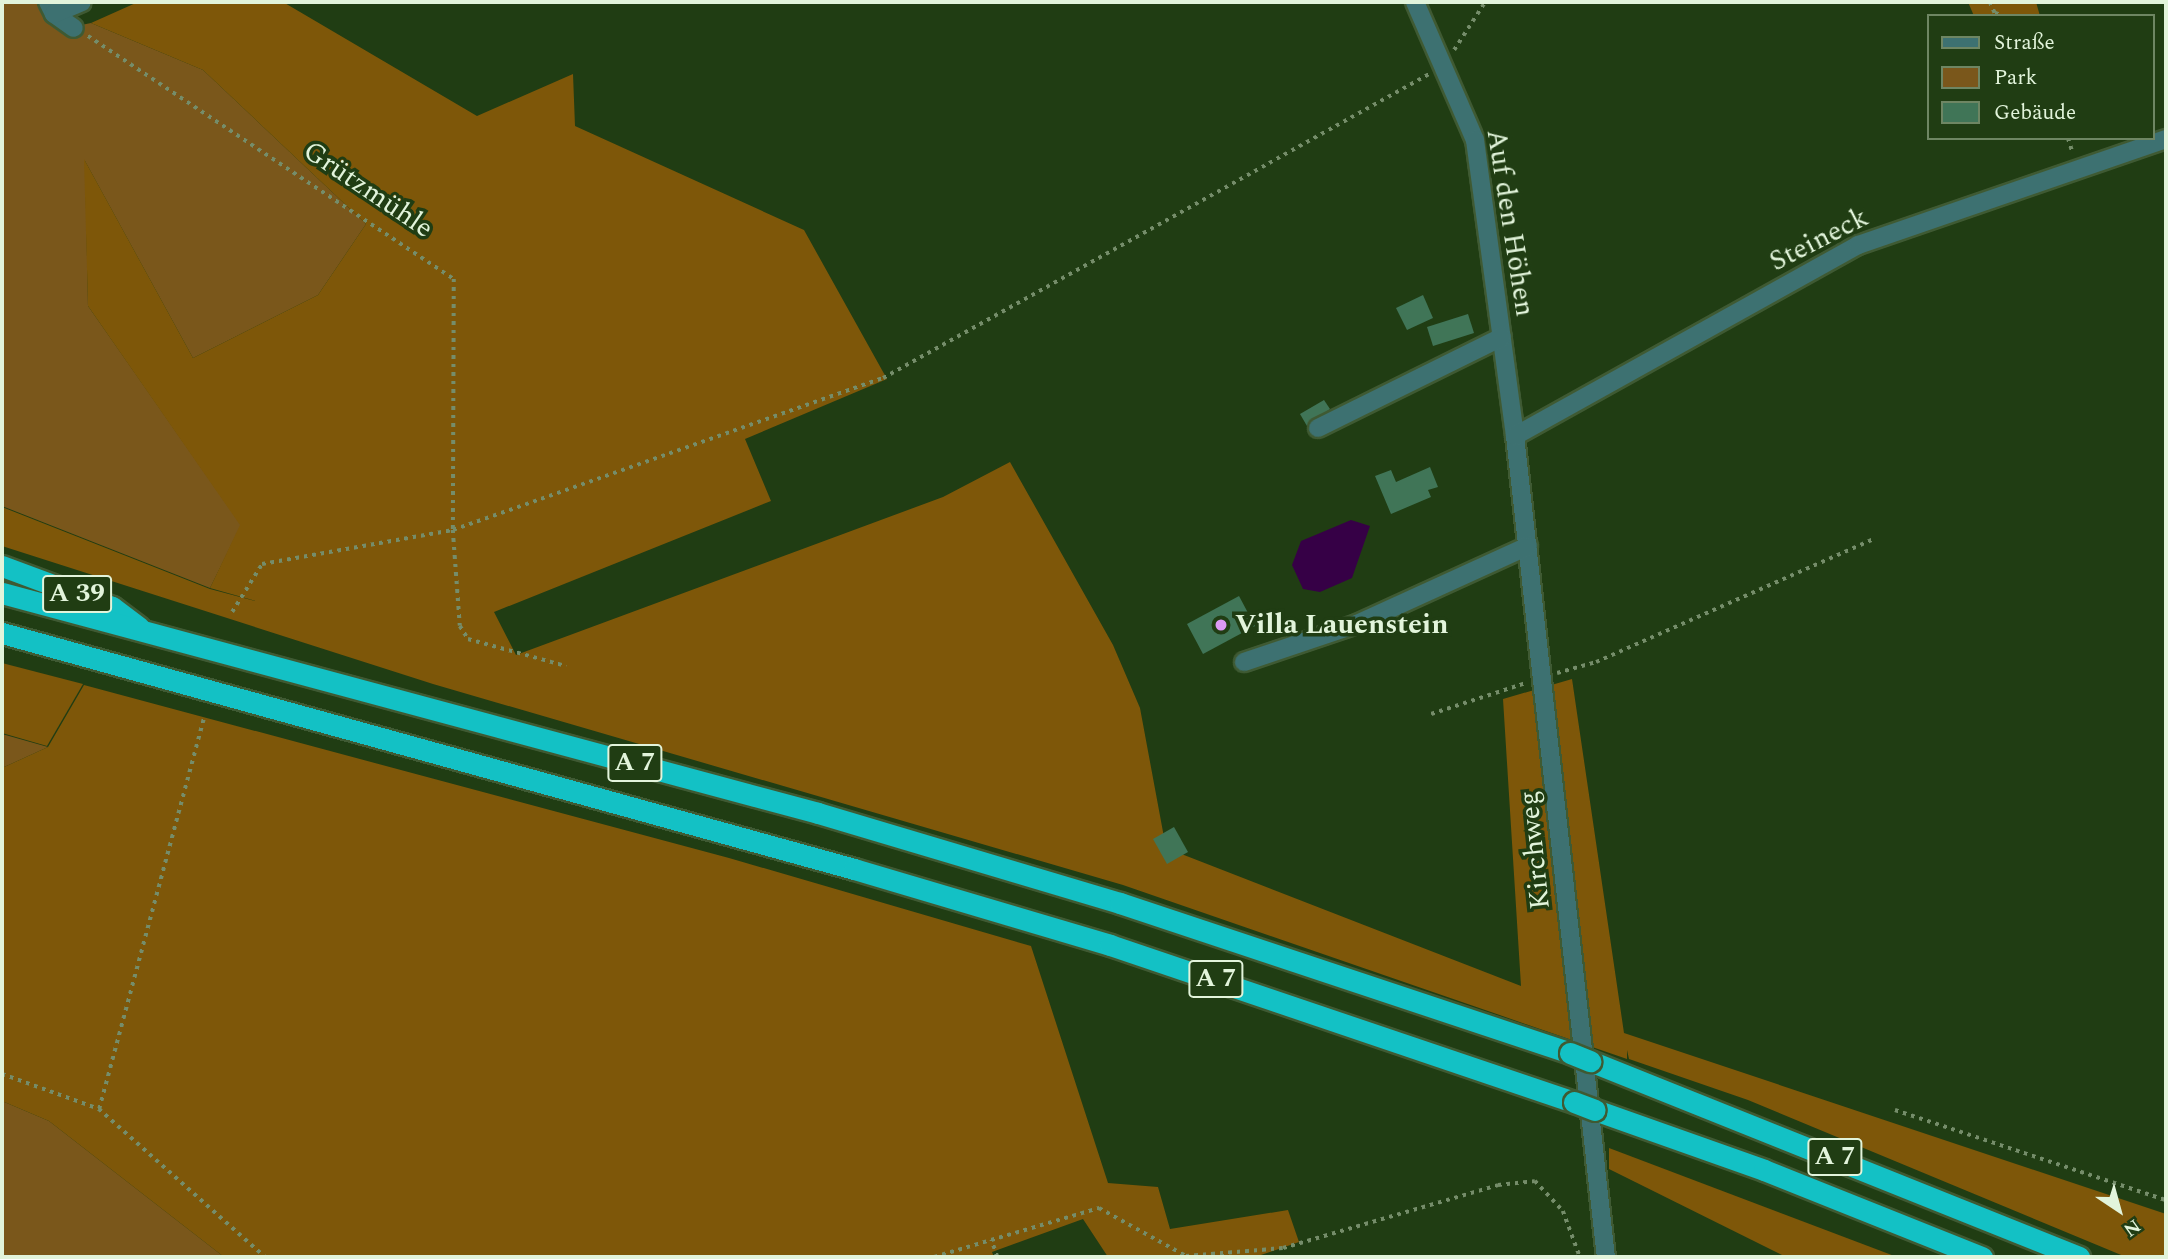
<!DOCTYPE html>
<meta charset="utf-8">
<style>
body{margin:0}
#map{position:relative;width:2168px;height:1259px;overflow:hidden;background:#203d13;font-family:Spectral,serif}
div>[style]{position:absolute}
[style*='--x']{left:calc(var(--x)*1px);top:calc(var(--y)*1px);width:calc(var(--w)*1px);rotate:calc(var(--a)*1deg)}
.green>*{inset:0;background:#7a571b}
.forest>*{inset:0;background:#7e5709}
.water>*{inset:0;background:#360046}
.building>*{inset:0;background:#407557}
.path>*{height:3.5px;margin-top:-1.75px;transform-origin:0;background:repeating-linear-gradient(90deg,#758d6a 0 3.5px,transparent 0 8.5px)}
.roads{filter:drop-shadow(2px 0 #3f5a33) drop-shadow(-2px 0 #3f5a33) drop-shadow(0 2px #3f5a33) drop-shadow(0 -2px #3f5a33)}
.minor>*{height:18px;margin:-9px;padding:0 9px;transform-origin:9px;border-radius:9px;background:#3d7171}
.highway>*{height:21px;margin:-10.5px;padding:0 10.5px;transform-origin:10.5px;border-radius:10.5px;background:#13c1c5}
.bridges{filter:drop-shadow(2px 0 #3f5a33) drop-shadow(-2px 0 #3f5a33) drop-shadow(0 2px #3f5a33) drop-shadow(0 -2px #3f5a33)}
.highway-bridge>*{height:21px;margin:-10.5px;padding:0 10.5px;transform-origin:10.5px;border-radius:10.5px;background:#13c1c5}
.dots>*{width:19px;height:19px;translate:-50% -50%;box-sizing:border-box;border:4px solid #203d13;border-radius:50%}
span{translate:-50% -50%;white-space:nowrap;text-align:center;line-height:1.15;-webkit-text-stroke:7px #203d13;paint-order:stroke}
.shield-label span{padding:2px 5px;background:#203d13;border:2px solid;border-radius:5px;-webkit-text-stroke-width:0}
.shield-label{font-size:26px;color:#e2f4db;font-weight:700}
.street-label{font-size:28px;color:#e2f4db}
.poi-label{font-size:28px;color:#e2f4db;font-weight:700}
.left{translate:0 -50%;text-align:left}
.frame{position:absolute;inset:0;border:4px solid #e2f4db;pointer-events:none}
.legend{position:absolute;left:1927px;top:14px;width:228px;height:126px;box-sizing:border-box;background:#203d13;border:2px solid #6e8663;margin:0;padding:9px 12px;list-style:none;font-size:21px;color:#e2f4db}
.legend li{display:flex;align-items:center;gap:14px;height:35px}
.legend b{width:35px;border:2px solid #6e8663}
.north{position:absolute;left:2084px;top:1175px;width:70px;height:70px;-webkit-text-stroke:5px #203d13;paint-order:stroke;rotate:144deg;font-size:19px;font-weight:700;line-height:28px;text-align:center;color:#e2f4db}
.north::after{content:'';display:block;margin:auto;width:24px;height:32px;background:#e2f4db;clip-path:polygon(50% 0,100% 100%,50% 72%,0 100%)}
</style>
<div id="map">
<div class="green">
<i style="clip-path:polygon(2px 2px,41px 2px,57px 30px,91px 23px,203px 70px,366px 224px,318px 295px,193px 358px,85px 161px,88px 306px,241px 525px,210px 588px,2px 506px)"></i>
<i style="clip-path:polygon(2px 734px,48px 747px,2px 768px)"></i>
<i style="clip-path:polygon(2px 1101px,49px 1121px,224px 1257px,2px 1257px)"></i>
</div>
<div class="forest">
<i style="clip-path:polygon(138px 2px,283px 2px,477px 116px,573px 74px,575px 126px,804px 230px,887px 379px,745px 439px,771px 501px,494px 612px,516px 655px,943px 497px,1010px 462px,1113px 645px,1140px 708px,1166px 848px,1521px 986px,1503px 699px,1572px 679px,1624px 1033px,2166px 1214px,2166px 1257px,2126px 1257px,1748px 1100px,1629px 1059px,1627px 1050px,1627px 1059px,1123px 885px,433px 684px,2px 546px,2px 507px,210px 589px,263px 603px,210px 588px,240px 525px,88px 306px,84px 159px,193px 358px,318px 295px,366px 224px,203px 70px,91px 23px)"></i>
<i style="clip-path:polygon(1968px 2px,2036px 2px,2040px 16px,1974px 16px)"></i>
<i style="clip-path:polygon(2px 663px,83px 684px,47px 746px,2px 733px)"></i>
<i style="clip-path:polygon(84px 685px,729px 858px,1031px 946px,1108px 1183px,1158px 1187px,1170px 1229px,1288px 1210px,1299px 1242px,1255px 1257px,1108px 1257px,1083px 1219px,992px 1252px,994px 1257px,224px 1257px,49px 1121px,2px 1101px,2px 768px,48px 747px)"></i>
<i style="clip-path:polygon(1609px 1148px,1897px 1257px,1786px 1257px,1609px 1169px)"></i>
</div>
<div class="water">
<i style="clip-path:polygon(1351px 520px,1370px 526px,1352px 578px,1320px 592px,1303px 589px,1292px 565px,1301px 541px)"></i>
</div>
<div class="building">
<i style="clip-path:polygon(1423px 295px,1433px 318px,1407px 330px,1396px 308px)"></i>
<i style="clip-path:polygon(1468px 314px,1474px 333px,1433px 346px,1427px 327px)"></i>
<i style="clip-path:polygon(1324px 400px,1330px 409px,1307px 426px,1300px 414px)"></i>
<i style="clip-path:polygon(1430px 467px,1438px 487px,1428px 490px,1431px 497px,1391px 514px,1375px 476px,1391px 470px,1396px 482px)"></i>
<i style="clip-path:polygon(1239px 596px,1255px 626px,1203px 654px,1187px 624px)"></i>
<i style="clip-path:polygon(1174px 827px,1188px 852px,1167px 864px,1153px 839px)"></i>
</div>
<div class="path">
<i style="--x:1990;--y:2;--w:12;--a:66"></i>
<i style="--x:1995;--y:13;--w:9;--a:18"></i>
<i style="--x:88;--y:36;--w:439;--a:33.6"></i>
<i style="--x:454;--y:279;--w:251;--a:90.2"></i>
<i style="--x:453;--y:530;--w:96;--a:85.8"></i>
<i style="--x:460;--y:626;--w:15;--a:58"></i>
<i style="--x:468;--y:639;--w:102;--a:15.4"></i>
<i style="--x:1454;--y:50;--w:57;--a:-57.1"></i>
<i style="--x:2068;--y:138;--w:16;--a:72"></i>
<i style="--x:232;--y:612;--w:57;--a:-58"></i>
<i style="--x:262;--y:564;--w:194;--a:-10.1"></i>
<i style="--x:453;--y:530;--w:456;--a:-19.5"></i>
<i style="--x:883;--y:378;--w:625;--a:-29.11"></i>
<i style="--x:1557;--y:673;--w:41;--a:-15.8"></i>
<i style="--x:1596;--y:662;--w:304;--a:-23.9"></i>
<i style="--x:1431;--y:714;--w:100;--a:-18.1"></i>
<i style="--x:2;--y:1074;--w:103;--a:19.8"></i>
<i style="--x:99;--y:1109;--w:222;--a:41.7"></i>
<i style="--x:99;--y:1109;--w:407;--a:-75"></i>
<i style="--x:1895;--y:1110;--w:286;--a:18.4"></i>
<i style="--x:934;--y:1257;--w:59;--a:-16.6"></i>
<i style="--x:997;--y:1257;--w:18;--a:-109"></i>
<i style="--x:991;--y:1240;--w:113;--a:-16.5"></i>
<i style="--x:1099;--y:1208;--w:99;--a:28.9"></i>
<i style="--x:1186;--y:1256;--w:97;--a:-4.7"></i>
<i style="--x:1283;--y:1248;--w:224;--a:-16.3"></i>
<i style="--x:1498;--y:1185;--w:37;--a:-6"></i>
<i style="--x:1535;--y:1181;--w:41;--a:47"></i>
<i style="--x:1563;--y:1211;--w:49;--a:69.7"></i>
</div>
<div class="roads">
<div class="minor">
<i style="--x:48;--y:2;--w:13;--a:63"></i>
<i style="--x:54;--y:14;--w:24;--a:35"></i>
<i style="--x:1415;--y:2;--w:150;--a:66.5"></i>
<i style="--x:1475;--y:140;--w:299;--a:82.3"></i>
<i style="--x:1515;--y:436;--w:826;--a:83.68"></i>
<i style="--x:54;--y:14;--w:30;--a:-23"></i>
<i style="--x:1318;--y:428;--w:205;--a:-26.3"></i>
<i style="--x:1515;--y:436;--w:393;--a:-29.1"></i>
<i style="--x:1858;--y:245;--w:326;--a:-19"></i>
<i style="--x:1244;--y:662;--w:119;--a:-18.6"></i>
<i style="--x:1357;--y:624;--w:188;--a:-24.5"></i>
</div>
<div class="highway">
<i style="--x:2;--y:566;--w:117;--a:20.4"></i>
<i style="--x:112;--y:607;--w:34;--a:37"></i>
<i style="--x:2;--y:593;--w:845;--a:15.09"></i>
<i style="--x:818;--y:813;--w:315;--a:16.6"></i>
<i style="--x:1120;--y:903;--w:474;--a:18.4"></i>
<i style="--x:2;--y:633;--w:884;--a:15.48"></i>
<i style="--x:854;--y:869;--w:267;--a:16.5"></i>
<i style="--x:1110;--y:945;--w:490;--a:18.7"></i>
<i style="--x:1590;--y:1061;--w:527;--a:21.84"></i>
<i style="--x:1595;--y:1110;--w:179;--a:19.5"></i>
<i style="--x:1764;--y:1170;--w:235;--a:21.8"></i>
</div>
</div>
<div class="bridges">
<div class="highway-bridge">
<i style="--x:1570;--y:1053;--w:22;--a:22"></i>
<i style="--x:1574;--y:1102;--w:22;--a:21"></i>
</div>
</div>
<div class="dots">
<i style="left:1221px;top:625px;background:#dc99f4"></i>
</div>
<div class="shield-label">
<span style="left:77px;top:594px">A 39</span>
<span style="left:635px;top:763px">A 7</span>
<span style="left:1216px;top:979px">A 7</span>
<span style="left:1835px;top:1157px">A 7</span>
</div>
<div class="street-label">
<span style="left:368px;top:190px;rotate:34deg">Grützmühle</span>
<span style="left:1510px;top:223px;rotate:81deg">Auf den Höhen</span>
<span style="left:1819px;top:240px;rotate:-27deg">Steineck</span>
<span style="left:1535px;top:850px;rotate:-96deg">Kirchweg</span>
</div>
<div class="poi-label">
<span class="left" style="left:1235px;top:625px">Villa Lauenstein</span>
</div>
<div class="frame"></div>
<ul class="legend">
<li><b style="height:9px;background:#3d7171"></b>Straße</li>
<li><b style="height:19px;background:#7a571b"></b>Park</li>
<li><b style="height:19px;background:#407557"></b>Gebäude</li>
</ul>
<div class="north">N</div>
</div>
